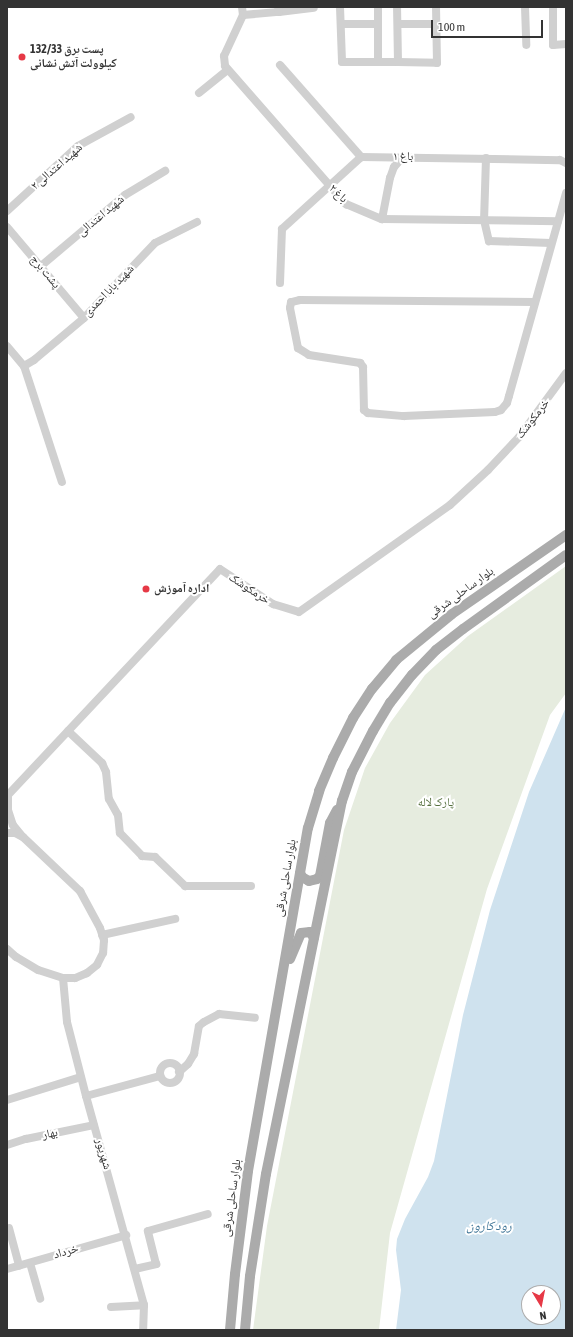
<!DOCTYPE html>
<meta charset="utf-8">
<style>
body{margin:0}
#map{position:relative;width:573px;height:1337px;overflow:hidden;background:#fff;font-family:"Asap Condensed","Noto Naskh Arabic",sans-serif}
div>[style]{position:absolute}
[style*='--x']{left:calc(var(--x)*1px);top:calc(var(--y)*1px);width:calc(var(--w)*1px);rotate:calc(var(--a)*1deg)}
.green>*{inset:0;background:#e6ecdf}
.water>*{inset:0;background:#cfe2ee}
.minor>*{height:8px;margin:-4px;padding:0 4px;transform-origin:4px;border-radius:4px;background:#d0d0d0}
.minor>.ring{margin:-4px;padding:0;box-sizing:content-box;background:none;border:8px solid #d0d0d0;border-radius:50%}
.major>*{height:10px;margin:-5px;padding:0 5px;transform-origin:5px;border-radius:5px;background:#ababab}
.dots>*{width:11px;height:11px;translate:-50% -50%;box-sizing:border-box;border:2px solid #fff;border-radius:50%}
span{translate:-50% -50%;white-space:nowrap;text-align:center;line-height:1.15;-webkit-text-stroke:4px #fff;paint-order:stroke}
.poi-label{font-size:12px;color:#333;font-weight:700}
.left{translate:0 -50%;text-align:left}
.street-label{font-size:12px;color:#333}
.park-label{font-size:12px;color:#56703f}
.water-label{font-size:13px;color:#3f7597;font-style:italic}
.frame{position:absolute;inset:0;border:8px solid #333;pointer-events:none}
.north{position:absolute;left:521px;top:1285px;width:40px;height:40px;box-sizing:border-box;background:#fff;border:1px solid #adadad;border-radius:50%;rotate:170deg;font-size:11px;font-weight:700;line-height:16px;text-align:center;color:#333}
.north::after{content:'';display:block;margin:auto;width:14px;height:18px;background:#e63946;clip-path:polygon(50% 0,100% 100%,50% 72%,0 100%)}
.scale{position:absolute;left:431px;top:20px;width:112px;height:18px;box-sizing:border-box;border:2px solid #333;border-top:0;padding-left:5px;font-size:12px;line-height:14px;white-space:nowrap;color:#333;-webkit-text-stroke:3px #fff;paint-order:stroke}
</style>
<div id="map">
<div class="green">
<i style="clip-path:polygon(566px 566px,566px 693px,550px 715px,487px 889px,390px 1233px,379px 1330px,253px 1330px,267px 1226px,344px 830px,365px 768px,390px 723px,425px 675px,468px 636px)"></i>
</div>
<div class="water">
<i style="clip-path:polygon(evenodd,566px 707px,566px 1330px,396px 1330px,401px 1290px,396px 1250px,397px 1239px,405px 1219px,428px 1177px,434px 1161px,463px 1015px,490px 910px,529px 792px,566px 707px,529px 1293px,553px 1293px,553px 1317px,529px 1317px,529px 1293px)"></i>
</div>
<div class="minor">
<i style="--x:242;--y:7;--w:8;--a:83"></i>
<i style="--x:243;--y:15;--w:45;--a:114.9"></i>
<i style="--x:224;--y:56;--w:10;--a:84"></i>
<i style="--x:225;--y:66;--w:184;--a:48.8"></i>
<i style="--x:346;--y:204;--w:39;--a:23"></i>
<i style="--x:382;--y:219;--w:176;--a:0.7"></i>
<i style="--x:340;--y:7;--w:55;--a:87.9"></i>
<i style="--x:342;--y:62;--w:36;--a:0"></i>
<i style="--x:378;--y:7;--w:55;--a:90"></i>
<i style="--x:378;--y:62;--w:20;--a:0"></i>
<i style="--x:398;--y:62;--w:55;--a:-91"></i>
<i style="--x:525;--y:7;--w:38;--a:88"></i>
<i style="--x:553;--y:7;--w:38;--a:90"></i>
<i style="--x:553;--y:45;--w:13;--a:-4"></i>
<i style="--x:279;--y:12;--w:35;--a:-7"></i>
<i style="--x:243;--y:15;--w:36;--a:-5"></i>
<i style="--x:279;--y:12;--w:5;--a:-101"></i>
<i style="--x:341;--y:24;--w:37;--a:0"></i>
<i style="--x:398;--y:24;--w:38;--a:0"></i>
<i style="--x:398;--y:62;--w:39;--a:1"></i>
<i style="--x:437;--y:63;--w:56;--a:-91"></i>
<i style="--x:280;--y:65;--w:123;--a:48.6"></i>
<i style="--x:361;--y:157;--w:199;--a:0.9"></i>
<i style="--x:560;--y:160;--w:7;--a:27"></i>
<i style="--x:199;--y:93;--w:36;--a:-39"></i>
<i style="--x:486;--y:158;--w:62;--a:91.8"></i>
<i style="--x:484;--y:220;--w:22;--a:77"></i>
<i style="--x:489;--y:241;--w:62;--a:1.8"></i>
<i style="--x:7;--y:211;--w:96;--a:-42.5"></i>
<i style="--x:78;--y:146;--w:60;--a:-28.7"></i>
<i style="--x:382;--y:219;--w:42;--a:-79"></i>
<i style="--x:390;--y:178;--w:12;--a:-70"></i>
<i style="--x:394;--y:167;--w:13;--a:-48"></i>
<i style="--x:7;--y:227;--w:119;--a:49.8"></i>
<i style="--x:41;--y:266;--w:110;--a:-40.2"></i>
<i style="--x:125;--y:195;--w:47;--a:-31"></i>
<i style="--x:280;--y:283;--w:54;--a:-87.9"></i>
<i style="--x:282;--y:229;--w:107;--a:-42.3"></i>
<i style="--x:535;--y:302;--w:235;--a:-179.5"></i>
<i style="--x:300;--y:300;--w:9;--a:167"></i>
<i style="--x:291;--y:302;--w:6;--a:99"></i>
<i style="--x:290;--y:308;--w:41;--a:78.7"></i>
<i style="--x:298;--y:348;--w:13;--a:32"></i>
<i style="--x:309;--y:355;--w:52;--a:8.9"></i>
<i style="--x:360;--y:363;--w:5;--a:53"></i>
<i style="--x:363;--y:367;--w:43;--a:88.7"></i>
<i style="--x:364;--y:410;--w:5;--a:37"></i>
<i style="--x:368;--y:413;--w:36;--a:5"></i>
<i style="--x:404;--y:416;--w:91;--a:-2.5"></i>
<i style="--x:495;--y:412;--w:6;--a:-18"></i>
<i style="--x:501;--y:410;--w:9;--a:-49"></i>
<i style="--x:507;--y:403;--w:7;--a:-74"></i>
<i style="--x:509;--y:396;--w:211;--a:-74.3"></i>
<i style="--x:7;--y:346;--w:26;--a:50"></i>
<i style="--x:24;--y:366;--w:122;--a:71.9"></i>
<i style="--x:24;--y:366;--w:12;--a:-31"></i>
<i style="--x:34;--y:360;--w:65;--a:-40"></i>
<i style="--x:84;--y:318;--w:103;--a:-46.6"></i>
<i style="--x:155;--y:243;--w:47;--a:-26.6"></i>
<i style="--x:68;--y:731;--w:47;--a:43.3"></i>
<i style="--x:102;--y:763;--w:10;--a:66"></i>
<i style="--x:106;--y:772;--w:27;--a:84"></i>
<i style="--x:109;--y:799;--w:18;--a:61"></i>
<i style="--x:118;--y:815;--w:18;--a:84"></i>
<i style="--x:120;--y:833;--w:32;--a:46"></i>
<i style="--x:142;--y:856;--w:13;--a:4"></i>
<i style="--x:155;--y:857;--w:42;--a:44"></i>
<i style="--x:185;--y:886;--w:66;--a:0"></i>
<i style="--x:8;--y:795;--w:15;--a:90"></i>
<i style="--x:8;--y:810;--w:16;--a:72"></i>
<i style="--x:13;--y:825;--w:14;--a:51"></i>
<i style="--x:7;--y:796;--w:311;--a:-46.8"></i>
<i style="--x:220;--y:569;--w:64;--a:33.4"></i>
<i style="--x:273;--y:604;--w:27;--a:17"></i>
<i style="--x:299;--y:612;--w:185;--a:-35.3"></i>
<i style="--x:450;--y:505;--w:52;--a:-42.6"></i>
<i style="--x:488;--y:470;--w:45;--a:-46.8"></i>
<i style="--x:519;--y:437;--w:79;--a:-53.7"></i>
<i style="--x:7;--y:833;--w:8;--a:0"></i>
<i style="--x:15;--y:833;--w:9;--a:27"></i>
<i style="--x:23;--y:837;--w:79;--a:43.5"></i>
<i style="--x:80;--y:891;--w:42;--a:61.6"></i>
<i style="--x:100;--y:928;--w:13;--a:72"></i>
<i style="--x:104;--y:940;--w:13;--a:94"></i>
<i style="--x:103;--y:953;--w:13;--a:117"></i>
<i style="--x:97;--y:965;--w:13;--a:141"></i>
<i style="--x:87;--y:973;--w:13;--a:157"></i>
<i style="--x:75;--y:978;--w:12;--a:180"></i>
<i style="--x:63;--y:978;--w:26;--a:-162"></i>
<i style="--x:38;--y:970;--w:26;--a:-149"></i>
<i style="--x:16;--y:957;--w:12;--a:-138"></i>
<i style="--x:102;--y:935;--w:75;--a:-12.4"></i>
<i style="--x:63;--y:978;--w:44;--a:84.8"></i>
<i style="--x:67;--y:1022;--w:76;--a:75.6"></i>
<i style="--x:86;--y:1096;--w:217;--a:74.5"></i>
<i style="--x:144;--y:1305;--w:25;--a:92"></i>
<i class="ring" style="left:160px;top:1063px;width:12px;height:12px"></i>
<i style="--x:179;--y:1072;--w:12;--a:-42"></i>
<i style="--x:188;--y:1064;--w:12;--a:-59"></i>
<i style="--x:194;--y:1054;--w:28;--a:-80"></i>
<i style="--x:199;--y:1026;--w:6;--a:-39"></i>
<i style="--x:204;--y:1022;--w:17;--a:-28"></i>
<i style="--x:219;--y:1014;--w:36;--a:6"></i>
<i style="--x:86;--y:1096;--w:77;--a:-15.1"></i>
<i style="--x:7;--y:1100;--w:77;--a:-17.3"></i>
<i style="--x:7;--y:1145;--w:20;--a:-18"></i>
<i style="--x:26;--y:1139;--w:69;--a:-11.6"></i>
<i style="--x:9;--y:1228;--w:39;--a:75"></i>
<i style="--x:30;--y:1263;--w:37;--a:74"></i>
<i style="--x:7;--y:1269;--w:124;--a:-15.9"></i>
<i style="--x:135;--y:1269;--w:22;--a:-13"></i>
<i style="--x:156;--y:1264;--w:34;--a:-104"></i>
<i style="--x:148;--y:1231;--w:62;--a:-15.8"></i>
<i style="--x:111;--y:1307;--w:33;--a:-3"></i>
</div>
<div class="major">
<i style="--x:300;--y:873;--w:4;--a:63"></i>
<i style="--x:302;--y:877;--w:8;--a:30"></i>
<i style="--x:309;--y:881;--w:8;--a:-14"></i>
<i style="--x:317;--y:879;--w:4;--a:-45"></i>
<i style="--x:320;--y:876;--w:54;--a:-79.3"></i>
<i style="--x:330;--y:823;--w:15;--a:-62"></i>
<i style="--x:290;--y:959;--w:28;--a:-67"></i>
<i style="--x:301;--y:933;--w:9;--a:-6"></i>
<i style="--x:310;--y:932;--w:7;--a:56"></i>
<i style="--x:230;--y:1330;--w:56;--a:-84.9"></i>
<i style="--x:235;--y:1274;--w:104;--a:-82.8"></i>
<i style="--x:248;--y:1171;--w:348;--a:-80.1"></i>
<i style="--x:308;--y:828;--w:39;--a:-73"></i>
<i style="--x:319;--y:791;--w:36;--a:-67"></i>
<i style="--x:333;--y:758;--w:45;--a:-63.4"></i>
<i style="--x:353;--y:718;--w:35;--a:-57"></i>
<i style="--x:372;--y:689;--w:38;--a:-50"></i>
<i style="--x:396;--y:660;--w:72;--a:-39.4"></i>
<i style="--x:452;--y:614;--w:139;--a:-34.7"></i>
<i style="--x:245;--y:1330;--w:54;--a:-84.7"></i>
<i style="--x:250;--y:1276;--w:103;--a:-81.1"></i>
<i style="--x:266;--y:1174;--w:381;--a:-78.5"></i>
<i style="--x:342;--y:801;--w:31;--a:-71"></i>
<i style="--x:352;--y:772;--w:46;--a:-62.9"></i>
<i style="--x:373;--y:731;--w:33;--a:-59"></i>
<i style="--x:390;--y:703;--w:36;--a:-52"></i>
<i style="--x:412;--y:675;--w:35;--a:-46"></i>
<i style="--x:436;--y:650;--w:34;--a:-38"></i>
<i style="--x:463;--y:629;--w:127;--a:-35.7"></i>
</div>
<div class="dots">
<i style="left:22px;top:57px;background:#e63946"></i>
<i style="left:146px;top:589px;background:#e63946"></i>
</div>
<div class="poi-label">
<span class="left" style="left:30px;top:57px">پست برق 132/33<br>کیلوولت آتش نشانی</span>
<span class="left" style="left:154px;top:589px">اداره آموزش</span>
</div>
<div class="street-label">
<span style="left:403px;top:157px">باغ ۱</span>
<span style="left:57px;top:167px;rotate:-41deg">شهید اعتدالی ۲</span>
<span style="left:338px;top:194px;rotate:44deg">باغ ۲</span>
<span style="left:101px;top:216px;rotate:-40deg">شهید اعتدالی</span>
<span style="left:45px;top:272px;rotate:50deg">پشت برج</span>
<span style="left:109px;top:291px;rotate:-46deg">شهید بابا احمدی</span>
<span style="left:533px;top:419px;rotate:-52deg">خرمکوشک</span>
<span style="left:249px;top:589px;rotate:33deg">خرمکوشک</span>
<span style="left:461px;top:593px;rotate:-36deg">بلوار ساحلی شرقی</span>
<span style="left:286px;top:878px;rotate:-80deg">بلوار ساحلی شرقی</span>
<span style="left:50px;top:1134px;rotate:-11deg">بهار</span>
<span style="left:103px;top:1154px;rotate:74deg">شهریور</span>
<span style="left:232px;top:1198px;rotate:-82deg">بلوار ساحلی شرقی</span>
<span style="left:66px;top:1252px;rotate:-16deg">خرداد</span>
</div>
<div class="park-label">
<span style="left:436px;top:803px">پارک لاله</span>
</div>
<div class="water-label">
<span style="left:489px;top:1226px">رود کارون</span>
</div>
<div class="frame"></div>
<div class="north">N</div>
<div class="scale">100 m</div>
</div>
